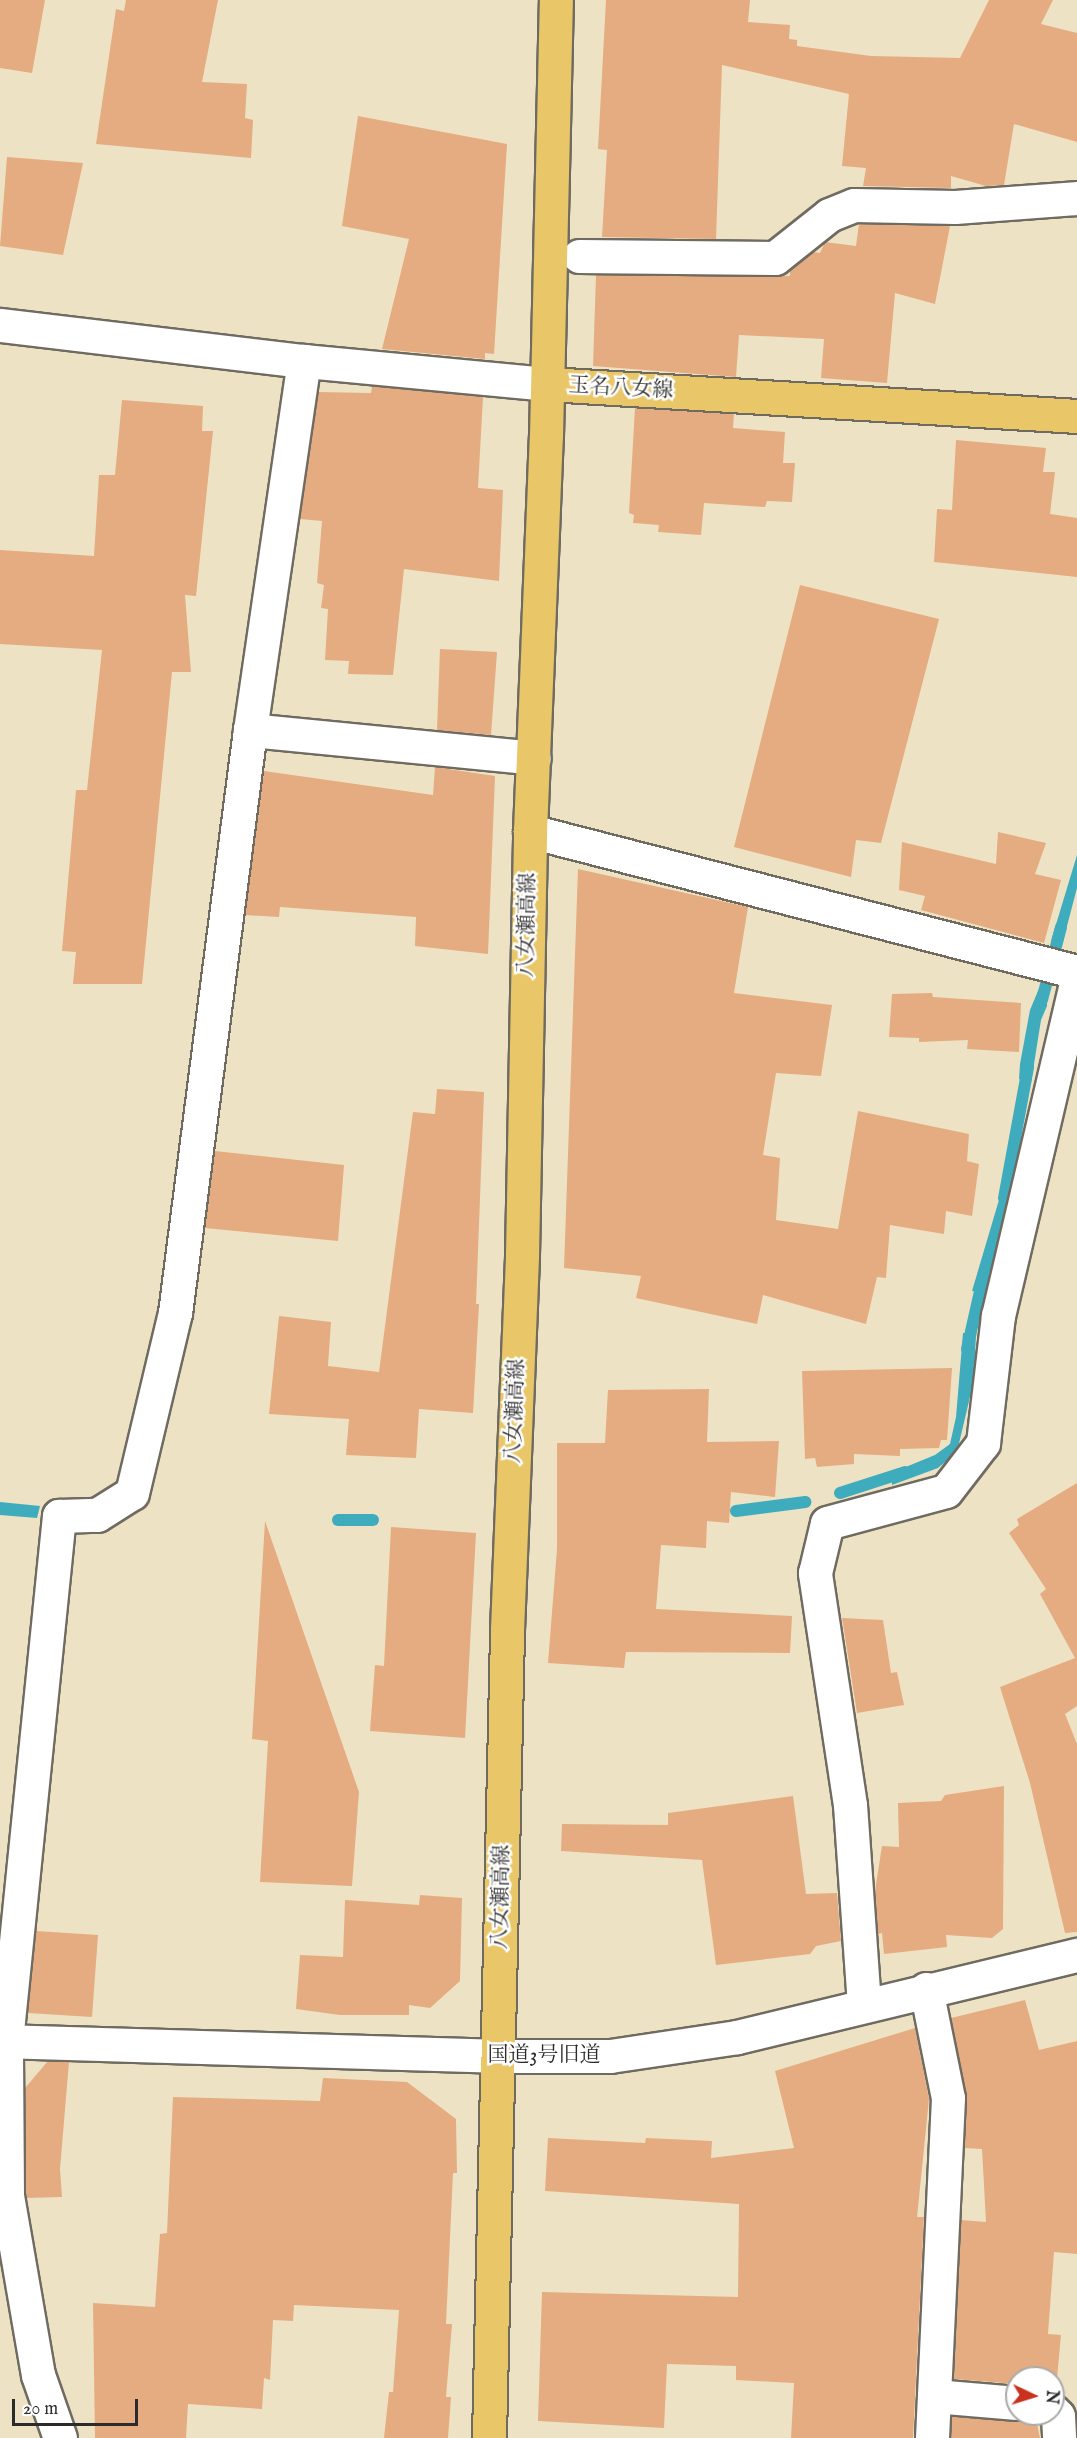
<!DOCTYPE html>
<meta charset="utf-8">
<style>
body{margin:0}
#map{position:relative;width:1077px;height:2438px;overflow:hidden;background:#eee2c4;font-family:"IM FELL English","Noto Serif JP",serif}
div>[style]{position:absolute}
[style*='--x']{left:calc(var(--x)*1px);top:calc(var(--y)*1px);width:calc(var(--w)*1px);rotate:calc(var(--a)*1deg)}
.water>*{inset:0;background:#3facbe}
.stream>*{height:12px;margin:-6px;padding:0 6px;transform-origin:6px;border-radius:6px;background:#3facbe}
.building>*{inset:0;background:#e4ac80}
.roads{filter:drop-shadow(2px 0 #6f6b61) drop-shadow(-2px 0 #6f6b61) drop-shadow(0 2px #6f6b61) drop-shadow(0 -2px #6f6b61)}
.minor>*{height:33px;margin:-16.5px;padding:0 16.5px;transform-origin:16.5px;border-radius:16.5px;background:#fff}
.major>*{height:33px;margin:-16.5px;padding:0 16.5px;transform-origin:16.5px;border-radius:16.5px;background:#e9c769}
span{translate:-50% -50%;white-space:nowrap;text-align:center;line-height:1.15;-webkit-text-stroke:5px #fff;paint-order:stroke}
.street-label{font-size:21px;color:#2b2b2b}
.north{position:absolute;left:1005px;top:2366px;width:60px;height:60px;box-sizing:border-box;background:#fff;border:2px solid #aaa;border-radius:50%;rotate:94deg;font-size:16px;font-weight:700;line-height:24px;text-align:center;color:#2b2b2b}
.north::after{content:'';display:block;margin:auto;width:21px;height:27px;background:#c8321e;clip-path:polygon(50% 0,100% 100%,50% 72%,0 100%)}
.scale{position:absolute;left:12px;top:2399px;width:126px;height:27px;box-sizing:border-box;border:3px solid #2b2b2b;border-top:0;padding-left:8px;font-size:18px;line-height:21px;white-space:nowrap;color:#2b2b2b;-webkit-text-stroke:4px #fff;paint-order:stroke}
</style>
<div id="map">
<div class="water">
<i style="clip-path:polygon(1077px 855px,1077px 888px,1062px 945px,1051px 941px)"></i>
<i style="clip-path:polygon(1047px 985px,1047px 1006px,1041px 1020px,1031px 1083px,1019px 1079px,1020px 1064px,1030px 1010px,1040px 986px)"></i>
<i style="clip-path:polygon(1004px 1183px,1015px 1187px,984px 1292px,972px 1291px)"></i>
<i style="clip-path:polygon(963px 1333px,976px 1333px,974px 1380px,957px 1452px,938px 1468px,892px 1485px,891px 1473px,935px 1455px,950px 1444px,956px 1417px)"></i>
<i style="clip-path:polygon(0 1502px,40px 1506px,37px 1518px,0 1515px)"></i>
</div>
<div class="stream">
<i style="--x:1042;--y:1000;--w:75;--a:-75.4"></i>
<i style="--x:1004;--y:1198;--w:133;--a:-79.6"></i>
<i style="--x:967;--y:1349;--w:73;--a:-77.3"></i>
<i style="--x:840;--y:1493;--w:68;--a:-17.9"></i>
<i style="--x:736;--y:1511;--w:70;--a:-7.4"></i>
<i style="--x:338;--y:1520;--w:35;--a:0"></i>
</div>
<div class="building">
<i style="clip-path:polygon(0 0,45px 0,32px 73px,0 68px)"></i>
<i style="clip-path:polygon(126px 0,218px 0,202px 82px,247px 84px,245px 118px,253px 120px,251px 158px,96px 144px,116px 9px,124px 11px)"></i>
<i style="clip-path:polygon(606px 0,750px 0,748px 22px,790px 25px,789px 39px,797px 40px,797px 46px,871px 56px,960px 58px,989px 0,1053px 0,1041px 24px,1077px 33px,1077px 142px,1014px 124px,1004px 185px,986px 186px,951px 176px,951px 188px,863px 186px,866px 168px,842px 166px,849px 94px,722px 65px,716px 239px,602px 237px,607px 150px,598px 149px)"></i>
<i style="clip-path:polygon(358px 116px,507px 144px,494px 354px,485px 353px,485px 359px,382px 349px,409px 239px,342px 226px)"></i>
<i style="clip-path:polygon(7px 157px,83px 163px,63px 255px,0 246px)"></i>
<i style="clip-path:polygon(859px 224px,950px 226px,935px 304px,895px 293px,887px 383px,821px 378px,824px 339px,739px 335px,736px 377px,593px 366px,596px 275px,790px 276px,790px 270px,812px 252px,820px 253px,825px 242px,856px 246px)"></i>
<i style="clip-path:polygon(372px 386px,483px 397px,478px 488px,503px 490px,499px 581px,404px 569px,393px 675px,348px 674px,349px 661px,325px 660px,328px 609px,321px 608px,324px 585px,317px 583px,322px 521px,300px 519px,318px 392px,371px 393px)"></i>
<i style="clip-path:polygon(122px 400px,203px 406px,202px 431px,213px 431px,196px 596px,185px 595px,191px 672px,172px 672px,142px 984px,73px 984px,76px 952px,62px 951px,76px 790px,87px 790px,102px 650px,0 644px,0 550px,94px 556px,99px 475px,115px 475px)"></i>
<i style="clip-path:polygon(635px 408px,734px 414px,733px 428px,785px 432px,783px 463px,795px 463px,792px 502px,767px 501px,765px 507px,704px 503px,701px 535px,658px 532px,659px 525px,633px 523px,634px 515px,629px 513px)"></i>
<i style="clip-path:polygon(956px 440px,1046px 448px,1043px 472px,1055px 472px,1050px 514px,1077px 518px,1077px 577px,934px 562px,937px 509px,952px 510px)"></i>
<i style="clip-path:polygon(800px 585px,939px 619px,881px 843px,856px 840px,851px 877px,734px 847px)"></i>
<i style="clip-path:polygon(440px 649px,497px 652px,491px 735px,437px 730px)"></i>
<i style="clip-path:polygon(435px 767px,495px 776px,488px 954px,415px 946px,416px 917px,280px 907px,279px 917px,245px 915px,264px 771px,433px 795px)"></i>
<i style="clip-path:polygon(998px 832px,1046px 843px,1035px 874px,1061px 880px,1044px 943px,921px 910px,925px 896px,899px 890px,902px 842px,996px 864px)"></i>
<i style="clip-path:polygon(578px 869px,748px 907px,734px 993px,832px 1005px,821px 1076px,776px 1073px,763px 1155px,780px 1158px,776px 1220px,838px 1229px,858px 1111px,969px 1134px,967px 1161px,979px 1164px,972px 1216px,946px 1211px,944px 1234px,890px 1225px,886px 1278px,877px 1277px,866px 1324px,763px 1295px,757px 1324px,636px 1298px,641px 1276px,564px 1268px)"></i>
<i style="clip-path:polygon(932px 993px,933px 997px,1021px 1003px,1019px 1052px,967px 1049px,968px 1040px,919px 1042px,919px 1038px,889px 1037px,892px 994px)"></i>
<i style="clip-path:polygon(437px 1089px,484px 1092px,476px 1304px,479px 1304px,473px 1413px,419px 1409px,416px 1458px,346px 1455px,349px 1419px,269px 1414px,279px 1316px,331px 1322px,328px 1366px,379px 1372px,413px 1112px,435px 1114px)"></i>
<i style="clip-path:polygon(215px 1151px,344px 1165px,338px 1241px,205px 1228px)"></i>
<i style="clip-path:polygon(952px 1368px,947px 1440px,941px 1440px,939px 1448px,900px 1449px,900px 1456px,854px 1454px,854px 1464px,817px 1467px,815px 1458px,805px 1459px,802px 1371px)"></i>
<i style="clip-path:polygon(709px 1389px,707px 1442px,779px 1441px,775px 1497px,731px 1492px,729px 1523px,707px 1521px,706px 1548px,661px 1545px,656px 1609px,792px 1616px,790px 1653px,626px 1652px,624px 1668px,548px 1663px,557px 1549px,557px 1443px,605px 1443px,608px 1390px)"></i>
<i style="clip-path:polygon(1077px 1483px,1077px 1706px,1065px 1714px,1077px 1744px,1077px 1932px,1065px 1933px,1030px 1783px,1000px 1687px,1075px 1658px,1040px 1594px,1046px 1589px,1009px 1533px,1019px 1525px,1017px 1519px)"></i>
<i style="clip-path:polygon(265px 1521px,359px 1792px,352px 1886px,260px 1882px,268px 1741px,252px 1739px)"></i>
<i style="clip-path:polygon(391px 1527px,476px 1533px,465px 1738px,370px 1731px,375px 1665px,384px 1666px)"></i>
<i style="clip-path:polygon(842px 1618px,883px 1620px,891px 1673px,897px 1672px,904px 1705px,857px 1713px)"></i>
<i style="clip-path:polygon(1004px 1786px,1003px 1929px,992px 1938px,946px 1935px,947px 1947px,884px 1954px,882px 1933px,878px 1934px,875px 1891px,882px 1846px,899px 1847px,898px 1803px,941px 1801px,945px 1795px)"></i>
<i style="clip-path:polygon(793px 1796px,806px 1894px,837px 1893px,841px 1941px,816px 1946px,810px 1954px,716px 1965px,702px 1860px,561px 1851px,562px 1824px,668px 1825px,668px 1813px)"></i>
<i style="clip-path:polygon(420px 1895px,462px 1898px,460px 1981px,430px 2008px,409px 2005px,409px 2015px,340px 2015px,296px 2009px,300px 1955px,343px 1957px,345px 1900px,419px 1905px)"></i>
<i style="clip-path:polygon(36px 1931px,98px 1935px,92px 2017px,28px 2013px)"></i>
<i style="clip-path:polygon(1025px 2000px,1039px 2050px,1077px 2041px,1077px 2254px,1054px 2252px,1048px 2334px,1061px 2335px,1056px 2389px,1053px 2378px,1017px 2378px,1017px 2384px,954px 2379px,961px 2220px,986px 2222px,982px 2149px,964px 2148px,966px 2095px,951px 2018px)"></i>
<i style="clip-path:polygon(915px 2028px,929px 2099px,917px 2217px,924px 2217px,913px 2438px,791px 2438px,794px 2383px,736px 2380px,736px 2366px,667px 2364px,664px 2428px,538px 2421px,542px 2292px,738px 2297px,739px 2204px,545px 2191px,548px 2138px,645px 2143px,646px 2138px,712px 2141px,711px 2158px,794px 2148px,775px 2071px)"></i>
<i style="clip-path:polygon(48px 2061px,69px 2062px,60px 2169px,62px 2197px,26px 2198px,25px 2088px)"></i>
<i style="clip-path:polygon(323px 2078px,407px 2082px,456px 2119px,457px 2173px,453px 2173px,446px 2324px,452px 2324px,446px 2397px,451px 2397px,448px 2438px,384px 2438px,389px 2392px,393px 2392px,399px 2310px,294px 2305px,293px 2321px,273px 2320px,270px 2380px,264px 2378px,262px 2409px,188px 2404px,186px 2438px,95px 2438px,93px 2303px,155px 2307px,160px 2234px,167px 2233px,173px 2097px,320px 2101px)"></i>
<i style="clip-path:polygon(1035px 2414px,1040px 2438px,951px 2438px,952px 2416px,1015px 2422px)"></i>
</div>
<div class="roads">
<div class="minor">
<i style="--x:579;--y:256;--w:196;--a:0.6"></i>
<i style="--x:775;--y:258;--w:69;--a:-38.5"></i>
<i style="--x:829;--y:215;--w:27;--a:-22"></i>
<i style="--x:854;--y:205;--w:101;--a:1.1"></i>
<i style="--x:955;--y:207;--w:122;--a:-4.2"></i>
<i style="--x:0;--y:325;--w:306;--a:6.8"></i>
<i style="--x:304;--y:361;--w:245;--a:5.4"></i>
<i style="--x:250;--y:730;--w:285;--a:5.6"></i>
<i style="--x:530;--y:831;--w:565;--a:14.45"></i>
<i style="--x:926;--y:1989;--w:111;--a:78.6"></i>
<i style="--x:948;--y:2098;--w:340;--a:92.7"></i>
<i style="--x:864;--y:2005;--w:200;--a:-94"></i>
<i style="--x:850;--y:1805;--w:235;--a:-98.6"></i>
<i style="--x:815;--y:1573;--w:51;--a:-76.5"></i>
<i style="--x:827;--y:1523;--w:123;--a:-15.1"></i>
<i style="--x:946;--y:1491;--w:61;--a:-52.4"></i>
<i style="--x:983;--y:1443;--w:128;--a:-83.3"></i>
<i style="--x:998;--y:1316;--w:345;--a:-76.8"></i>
<i style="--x:0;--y:2041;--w:499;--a:1.7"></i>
<i style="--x:499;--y:2056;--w:111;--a:0"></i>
<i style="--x:610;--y:2056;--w:128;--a:-8.5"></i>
<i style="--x:737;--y:2037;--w:350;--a:-13.6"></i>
<i style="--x:934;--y:2396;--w:83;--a:4.8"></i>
<i style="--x:1053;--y:2411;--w:7;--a:45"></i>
<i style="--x:1058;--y:2416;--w:22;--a:87"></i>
<i style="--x:60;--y:2438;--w:67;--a:-109.2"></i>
<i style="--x:38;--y:2375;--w:182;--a:-99.8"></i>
<i style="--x:7;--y:2196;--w:155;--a:-90.4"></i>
<i style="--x:6;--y:2041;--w:528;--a:-84.24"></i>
<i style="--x:59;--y:1516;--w:38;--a:-2"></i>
<i style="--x:97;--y:1515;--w:41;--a:-32.2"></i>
<i style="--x:132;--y:1493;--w:185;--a:-76.6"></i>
<i style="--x:175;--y:1313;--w:588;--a:-82.67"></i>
<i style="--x:250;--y:730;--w:373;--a:-81.7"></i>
</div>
<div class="major">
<i style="--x:548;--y:384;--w:530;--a:3.46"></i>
<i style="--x:489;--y:2438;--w:808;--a:-88.72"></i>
<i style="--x:507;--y:1630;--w:375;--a:-87.7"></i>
<i style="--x:522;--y:1255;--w:424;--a:-88.9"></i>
<i style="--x:530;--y:831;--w:395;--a:-87.7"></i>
<i style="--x:546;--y:436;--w:436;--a:-88.7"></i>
</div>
</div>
<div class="street-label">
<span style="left:621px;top:389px;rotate:3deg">玉名八女線</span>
<span style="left:528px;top:925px;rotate:-89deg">八女瀬高線</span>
<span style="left:516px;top:1411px;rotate:-88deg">八女瀬高線</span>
<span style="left:502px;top:1897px;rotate:-89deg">八女瀬高線</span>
<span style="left:544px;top:2056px">国道3号旧道</span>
</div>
<div class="north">N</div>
<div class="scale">20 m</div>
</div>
